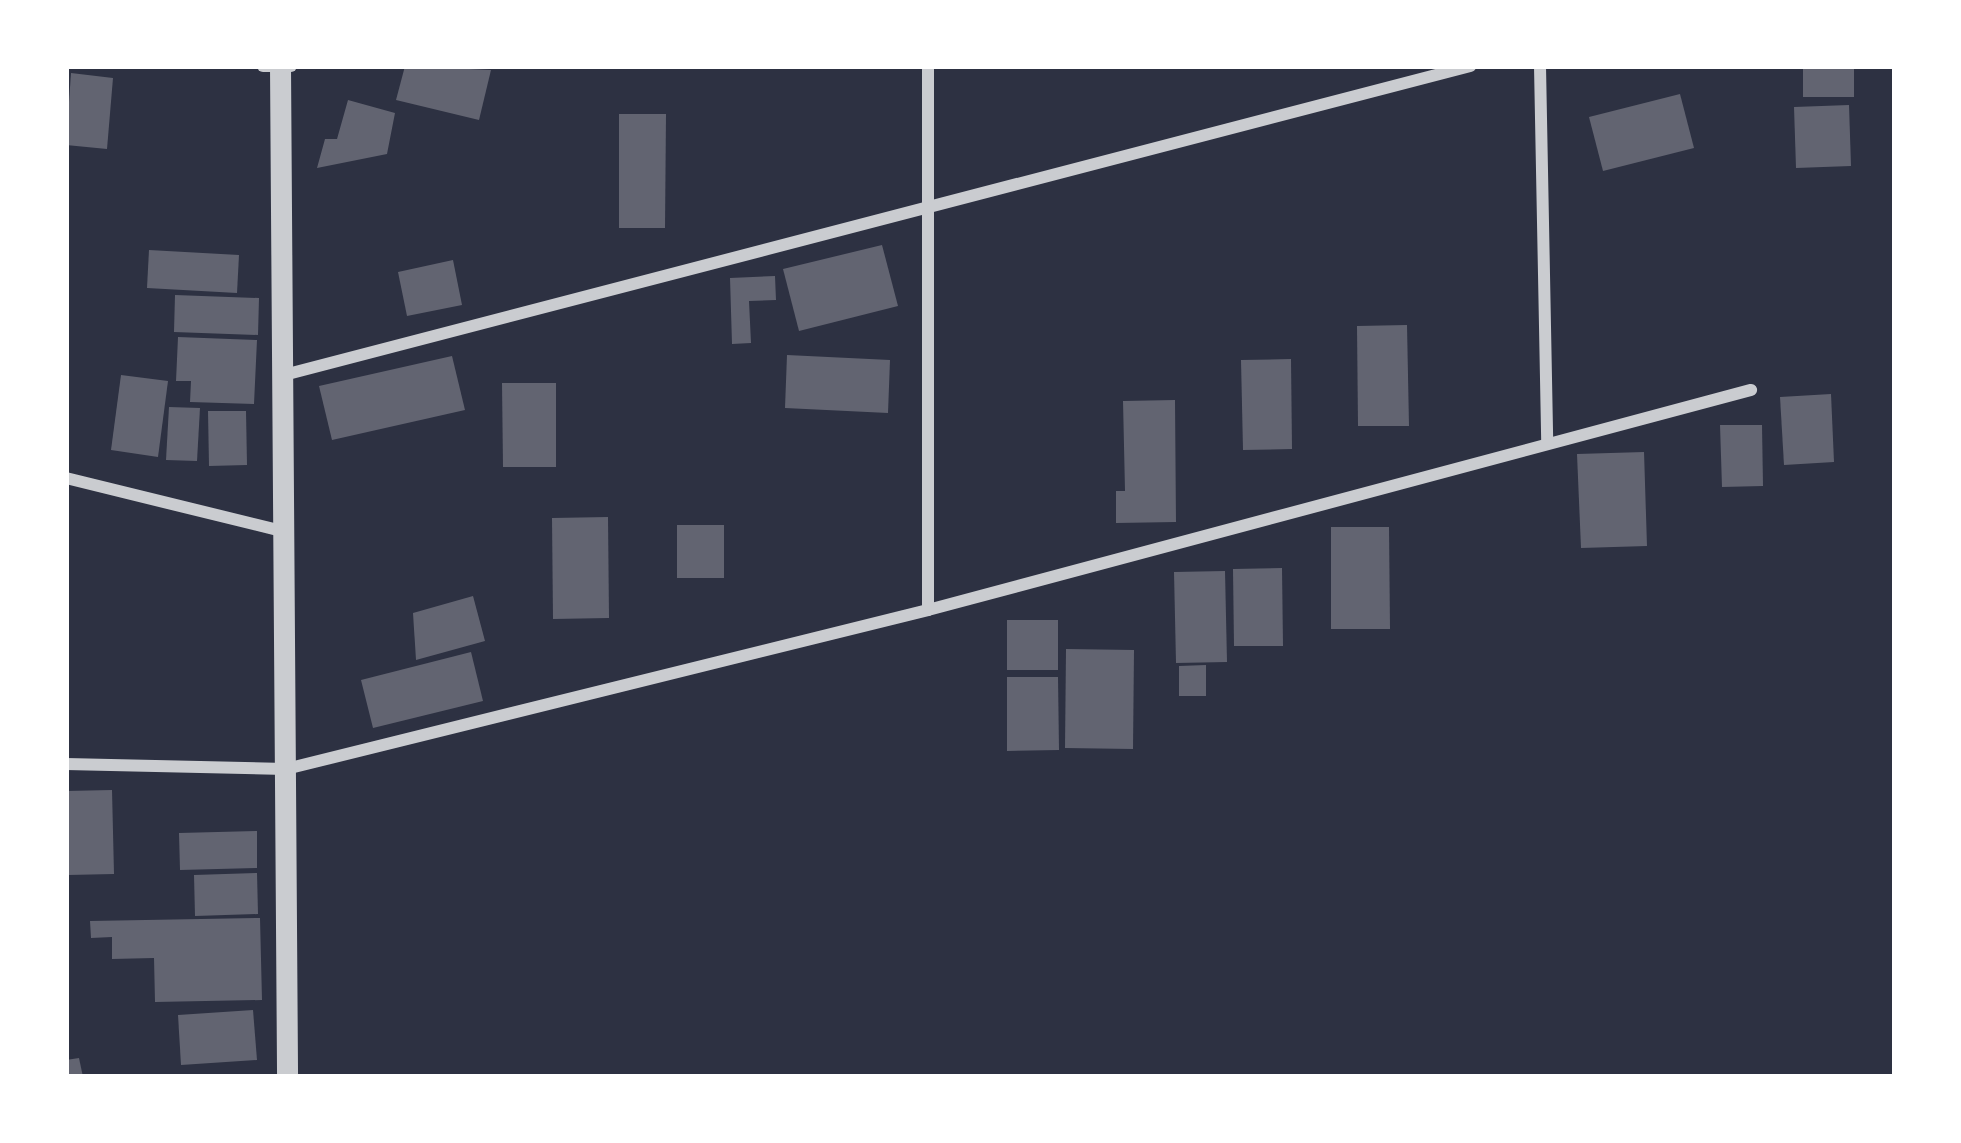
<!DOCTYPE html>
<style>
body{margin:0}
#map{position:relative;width:1961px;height:1143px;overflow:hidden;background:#2d3142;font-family:"Fira Sans Condensed",sans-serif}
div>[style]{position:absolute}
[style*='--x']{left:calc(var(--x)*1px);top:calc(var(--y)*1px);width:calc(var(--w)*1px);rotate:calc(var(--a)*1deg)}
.building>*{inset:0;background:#626471}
.minor>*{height:12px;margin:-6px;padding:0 6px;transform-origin:6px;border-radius:6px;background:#caccd0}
.tertiary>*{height:21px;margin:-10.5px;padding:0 10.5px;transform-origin:10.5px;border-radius:10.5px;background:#caccd0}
span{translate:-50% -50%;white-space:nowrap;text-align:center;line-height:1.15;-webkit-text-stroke:9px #fff;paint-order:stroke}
.frame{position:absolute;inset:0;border:69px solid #fff;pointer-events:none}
</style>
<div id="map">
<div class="building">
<i style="clip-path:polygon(405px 66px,491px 70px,479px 120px,396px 100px)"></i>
<i style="clip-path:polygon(1803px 66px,1854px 66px,1854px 97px,1803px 97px)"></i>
<i style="clip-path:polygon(71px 73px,113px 78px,107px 149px,66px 145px)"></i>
<i style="clip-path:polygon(1680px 94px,1694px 148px,1603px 171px,1589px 117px)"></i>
<i style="clip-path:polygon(348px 100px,395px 113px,387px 154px,317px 168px,325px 139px,337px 139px)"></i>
<i style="clip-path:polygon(1849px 105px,1851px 166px,1796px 168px,1794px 107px)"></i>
<i style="clip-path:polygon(619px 114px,666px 114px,665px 228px,619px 228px)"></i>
<i style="clip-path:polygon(882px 245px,898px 306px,799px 331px,783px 269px)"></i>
<i style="clip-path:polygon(149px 250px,239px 255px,237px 293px,147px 288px)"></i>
<i style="clip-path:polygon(453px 260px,462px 305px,407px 316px,398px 272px)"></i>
<i style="clip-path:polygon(775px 276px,776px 300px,749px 301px,751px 343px,732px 344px,730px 278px)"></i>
<i style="clip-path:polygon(175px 295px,259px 298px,258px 335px,174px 332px)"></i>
<i style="clip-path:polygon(1407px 325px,1409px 426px,1358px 426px,1357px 326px)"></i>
<i style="clip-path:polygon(178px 337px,257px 340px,254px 404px,190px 402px,191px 381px,176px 381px)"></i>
<i style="clip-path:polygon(787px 355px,890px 360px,888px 413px,785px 408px)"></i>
<i style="clip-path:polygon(452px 356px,465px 410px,332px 440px,319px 386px)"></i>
<i style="clip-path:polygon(1291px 359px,1292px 449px,1243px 450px,1241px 360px)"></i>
<i style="clip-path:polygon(121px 375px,168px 381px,158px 457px,111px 450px)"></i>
<i style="clip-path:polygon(502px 383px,556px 383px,556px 467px,503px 467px)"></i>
<i style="clip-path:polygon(1831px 394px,1834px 462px,1784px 465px,1780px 397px)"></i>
<i style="clip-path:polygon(1175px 400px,1176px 522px,1116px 523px,1116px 491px,1125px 491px,1123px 401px)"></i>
<i style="clip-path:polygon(169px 407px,200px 408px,197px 461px,166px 460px)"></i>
<i style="clip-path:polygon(208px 411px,246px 411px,247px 465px,209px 466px)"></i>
<i style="clip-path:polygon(1720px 425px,1762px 425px,1763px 486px,1722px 487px)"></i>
<i style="clip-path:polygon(1644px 452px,1647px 546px,1581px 548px,1577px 454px)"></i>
<i style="clip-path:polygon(608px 517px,609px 618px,553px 619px,552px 518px)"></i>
<i style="clip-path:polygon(677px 525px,724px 525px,724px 578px,677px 578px)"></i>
<i style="clip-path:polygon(1331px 527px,1389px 527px,1390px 629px,1331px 629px)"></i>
<i style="clip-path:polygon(1282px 568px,1283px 646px,1234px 646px,1233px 569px)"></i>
<i style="clip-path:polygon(1225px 571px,1227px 662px,1176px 663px,1174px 572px)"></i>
<i style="clip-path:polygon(473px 596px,485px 641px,416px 660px,413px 613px)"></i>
<i style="clip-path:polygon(1007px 620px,1058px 620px,1058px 670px,1007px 670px)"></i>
<i style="clip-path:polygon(1066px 649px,1134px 650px,1133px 749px,1065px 748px)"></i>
<i style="clip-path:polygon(471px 652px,483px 701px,373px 728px,361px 680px)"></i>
<i style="clip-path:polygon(1206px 665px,1206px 696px,1179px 696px,1179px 666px)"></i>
<i style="clip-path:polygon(1007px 677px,1058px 677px,1059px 750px,1007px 751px)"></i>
<i style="clip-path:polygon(112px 790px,114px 874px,68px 875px,66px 791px)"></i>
<i style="clip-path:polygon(257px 831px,257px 868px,180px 870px,179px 833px)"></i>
<i style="clip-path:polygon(257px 873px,258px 914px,195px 916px,194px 875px)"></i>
<i style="clip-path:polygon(260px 918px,262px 1000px,155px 1002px,154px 958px,112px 959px,112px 937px,91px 938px,90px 921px)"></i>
<i style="clip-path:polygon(253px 1010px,257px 1060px,181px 1065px,178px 1015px)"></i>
<i style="clip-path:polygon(79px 1058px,83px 1077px,66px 1077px,66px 1060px)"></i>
</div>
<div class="minor">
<i style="--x:263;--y:66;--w:28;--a:0"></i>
<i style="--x:928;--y:66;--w:544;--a:90"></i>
<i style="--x:1540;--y:66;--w:377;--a:88.9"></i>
<i style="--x:284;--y:375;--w:1226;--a:-14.6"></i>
<i style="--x:66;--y:478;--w:227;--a:13.8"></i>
<i style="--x:66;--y:764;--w:220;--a:1.3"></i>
<i style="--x:286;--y:769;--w:661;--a:-13.91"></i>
<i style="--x:928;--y:610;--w:852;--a:-14.97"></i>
</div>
<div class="tertiary">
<i style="--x:280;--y:66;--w:1011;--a:89.6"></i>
</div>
<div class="frame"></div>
</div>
